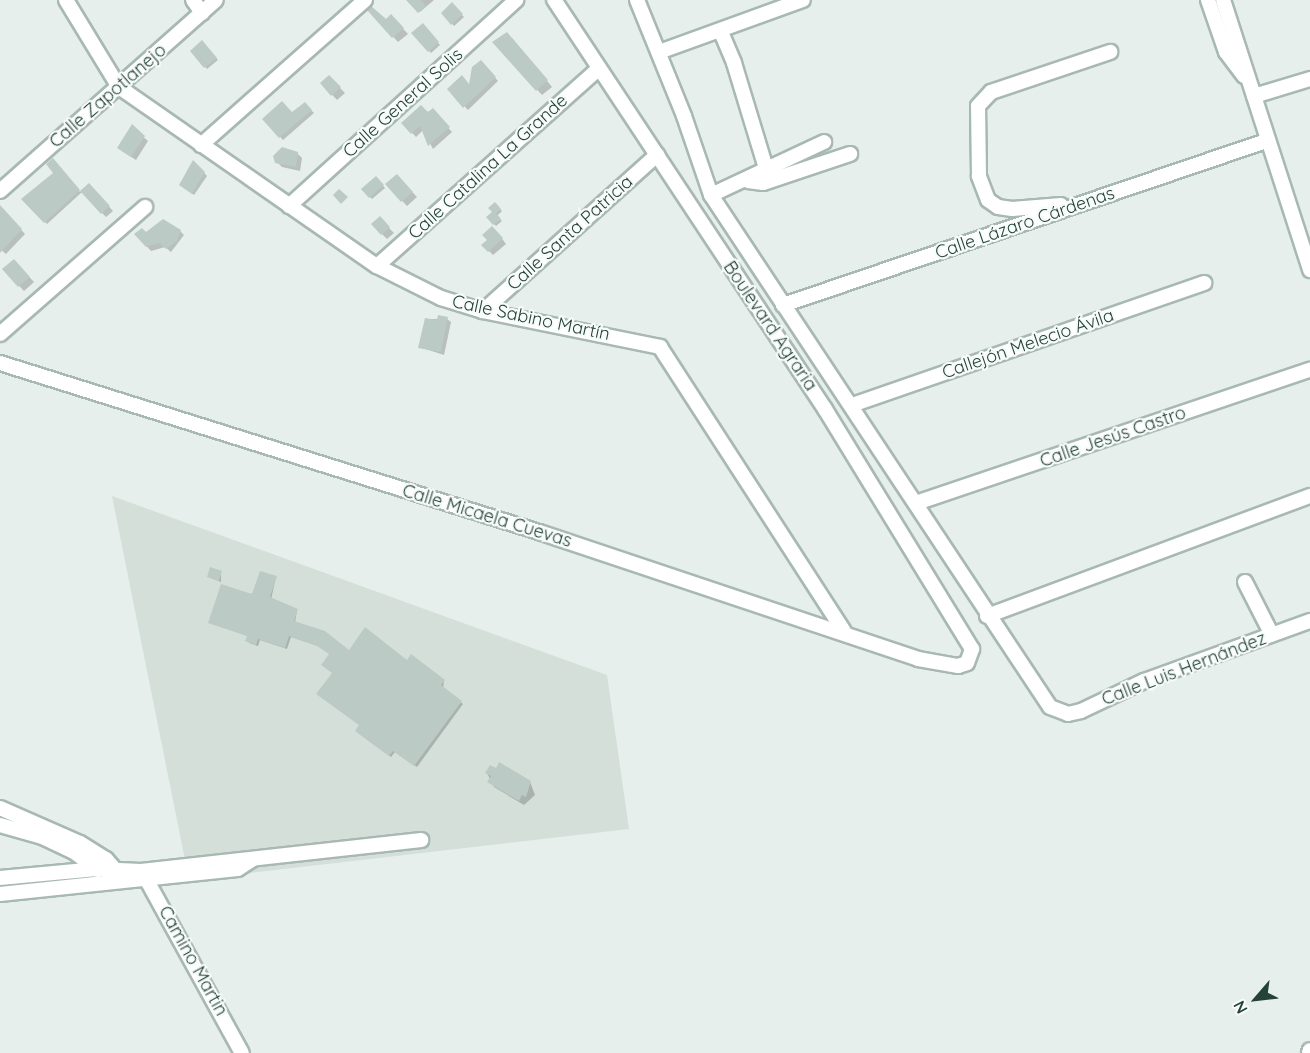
<!DOCTYPE html>
<meta charset="utf-8">
<style>
body{margin:0}
#map{position:relative;width:1310px;height:1053px;overflow:hidden;background:#e6efeb;font-family:Quicksand,sans-serif}
div>[style]{position:absolute}
[style*='--x']{left:calc(var(--x)*1px);top:calc(var(--y)*1px);width:calc(var(--w)*1px);rotate:calc(var(--a)*1deg)}
.built>*{inset:0;background:#d4dfda}
.shadow>*{inset:0;background:#0003}
.building>*{inset:0;background:#bbcac4}
.roads{filter:drop-shadow(2px 0 #a8b8b2) drop-shadow(-2px 0 #a8b8b2) drop-shadow(0 2px #a8b8b2) drop-shadow(0 -2px #a8b8b2)}
.minor>*{height:14px;margin:-7px;padding:0 7px;transform-origin:7px;border-radius:7px;background:#fff}
span{translate:-50% -50%;white-space:nowrap;text-align:center;line-height:1.15;-webkit-text-stroke:4.5px #f7fbf9;paint-order:stroke}
.street-label{font-size:18px;color:#24423a}
.north{position:absolute;left:1226px;top:969px;width:60px;height:60px;-webkit-text-stroke:4px #f7fbf9;paint-order:stroke;rotate:242deg;font-size:16px;font-weight:700;line-height:24px;text-align:center;color:#24423a}
.north::after{content:'';display:block;margin:auto;width:21px;height:27px;background:#24423a;clip-path:polygon(50% 0,100% 100%,50% 72%,0 100%)}
</style>
<div id="map">
<div class="built">
<i style="clip-path:polygon(112px 496px,607px 675px,629px 829px,189px 880px)"></i>
</div>
<div class="shadow">
<i style="clip-path:polygon(408px 0,434px 0,420px 12px)"></i>
<i style="clip-path:polygon(452px 5px,464px 17px,454px 26px,443px 14px)"></i>
<i style="clip-path:polygon(369px 10px,386px 21px,391px 16px,408px 34px,398px 42px)"></i>
<i style="clip-path:polygon(423px 25px,440px 45px,431px 53px,413px 34px)"></i>
<i style="clip-path:polygon(512px 38px,552px 87px,542px 95px,495px 43px)"></i>
<i style="clip-path:polygon(202px 43px,218px 60px,207px 69px,192px 52px)"></i>
<i style="clip-path:polygon(484px 65px,498px 81px,468px 110px,449px 89px,470px 86px)"></i>
<i style="clip-path:polygon(329px 77px,345px 93px,337px 100px,322px 84px)"></i>
<i style="clip-path:polygon(305px 104px,314px 113px,283px 140px,264px 119px,292px 114px)"></i>
<i style="clip-path:polygon(432px 110px,452px 132px,433px 149px,423px 130px,416px 137px,403px 123px)"></i>
<i style="clip-path:polygon(132px 127px,148px 141px,136px 160px,122px 151px)"></i>
<i style="clip-path:polygon(297px 153px,302px 158px,300px 171px,282px 167px,277px 162px)"></i>
<i style="clip-path:polygon(53px 160px,80px 192px,89px 185px,113px 211px,106px 217px,82px 192px,47px 224px,24px 199px,55px 173px)"></i>
<i style="clip-path:polygon(194px 162px,207px 176px,194px 195px,183px 187px)"></i>
<i style="clip-path:polygon(397px 176px,417px 197px,407px 206px,387px 184px)"></i>
<i style="clip-path:polygon(376px 178px,385px 188px,372px 199px,363px 190px)"></i>
<i style="clip-path:polygon(495px 204px,502px 211px,497px 216px,502px 221px,496px 226px,488px 218px,494px 212px)"></i>
<i style="clip-path:polygon(3px 210px,25px 234px,6px 254px,0 249px)"></i>
<i style="clip-path:polygon(380px 219px,394px 233px,387px 239px,373px 225px)"></i>
<i style="clip-path:polygon(180px 231px,184px 235px,171px 252px,165px 247px,151px 251px,136px 234px)"></i>
<i style="clip-path:polygon(497px 232px,506px 244px,493px 255px,483px 245px)"></i>
<i style="clip-path:polygon(19px 266px,34px 282px,24px 291px,4px 270px)"></i>
<i style="clip-path:polygon(427px 319px,447px 319px,451px 322px,444px 355px,419px 347px)"></i>
<i style="clip-path:polygon(221px 573px,221px 582px,209px 577px)"></i>
<i style="clip-path:polygon(276px 577px,271px 600px,297px 610px,295px 623px,349px 652px,407px 662px,411px 656px,444px 681px,443px 688px,463px 704px,417px 767px,395px 752px,391px 757px,371px 742px,333px 673px,331px 654px,321px 647px,291px 637px,287px 649px,260px 640px,258px 646px,249px 643px,248px 636px,210px 622px)"></i>
<i style="clip-path:polygon(487px 773px,530px 782px,535px 795px,524px 805px,494px 787px)"></i>
</div>
<div class="building">
<i style="clip-path:polygon(406px 0,421px 0,426px 6px,418px 13px)"></i>
<i style="clip-path:polygon(452px 2px,463px 14px,451px 25px,441px 13px)"></i>
<i style="clip-path:polygon(371px 6px,386px 19px,391px 14px,404px 28px,392px 38px,367px 10px)"></i>
<i style="clip-path:polygon(423px 23px,439px 42px,428px 52px,411px 33px)"></i>
<i style="clip-path:polygon(507px 32px,548px 80px,536px 91px,492px 42px)"></i>
<i style="clip-path:polygon(202px 40px,217px 58px,204px 68px,190px 51px)"></i>
<i style="clip-path:polygon(481px 60px,496px 77px,463px 108px,447px 89px,462px 75px,469px 84px,472px 67px)"></i>
<i style="clip-path:polygon(329px 75px,341px 87px,331px 96px,320px 83px)"></i>
<i style="clip-path:polygon(282px 101px,292px 112px,305px 102px,312px 110px,279px 138px,262px 119px)"></i>
<i style="clip-path:polygon(421px 105px,428px 112px,433px 108px,450px 127px,428px 146px,420px 126px,411px 134px,401px 123px)"></i>
<i style="clip-path:polygon(132px 124px,145px 136px,131px 157px,117px 148px)"></i>
<i style="clip-path:polygon(282px 147px,298px 152px,296px 167px,275px 163px,273px 156px)"></i>
<i style="clip-path:polygon(53px 158px,80px 190px,44px 223px,21px 199px,53px 173px,46px 164px)"></i>
<i style="clip-path:polygon(193px 160px,205px 172px,192px 194px,179px 185px)"></i>
<i style="clip-path:polygon(397px 174px,413px 192px,401px 202px,385px 184px)"></i>
<i style="clip-path:polygon(376px 176px,384px 185px,369px 198px,361px 189px)"></i>
<i style="clip-path:polygon(89px 183px,110px 206px,101px 214px,80px 191px)"></i>
<i style="clip-path:polygon(339px 189px,348px 197px,341px 204px,333px 195px)"></i>
<i style="clip-path:polygon(495px 202px,501px 209px,496px 213px,501px 219px,493px 225px,486px 217px,492px 212px,488px 208px)"></i>
<i style="clip-path:polygon(0 205px,22px 229px,0 253px)"></i>
<i style="clip-path:polygon(380px 216px,390px 227px,381px 235px,371px 224px)"></i>
<i style="clip-path:polygon(163px 219px,181px 230px,177px 241px,166px 249px,159px 243px,146px 247px,134px 234px,142px 228px,146px 232px)"></i>
<i style="clip-path:polygon(492px 226px,503px 238px,488px 252px,481px 245px,487px 240px,482px 235px)"></i>
<i style="clip-path:polygon(14px 259px,30px 277px,18px 287px,2px 269px)"></i>
<i style="clip-path:polygon(438px 315px,448px 317px,441px 352px,418px 348px,425px 318px,437px 320px)"></i>
<i style="clip-path:polygon(210px 567px,222px 571px,219px 581px,207px 577px)"></i>
<i style="clip-path:polygon(260px 571px,277px 576px,270px 597px,298px 609px,294px 621px,325px 631px,349px 650px,365px 627px,407px 660px,411px 654px,445px 680px,441px 685px,462px 701px,414px 766px,393px 751px,389px 756px,367px 740px,355px 731px,359px 725px,316px 694px,332px 673px,321px 665px,329px 654px,317px 646px,289px 636px,285px 648px,258px 639px,256px 645px,245px 641px,247px 636px,208px 623px,221px 584px,252px 594px)"></i>
<i style="clip-path:polygon(499px 762px,531px 781px,526px 797px,522px 795px,519px 801px,487px 782px,491px 776px,485px 773px,490px 765px,496px 768px)"></i>
</div>
<div class="roads">
<div class="minor">
<i style="--x:66;--y:0;--w:102;--a:58.7"></i>
<i style="--x:119;--y:87;--w:314;--a:34.8"></i>
<i style="--x:377;--y:266;--w:72;--a:26.6"></i>
<i style="--x:441;--y:298;--w:44;--a:17.2"></i>
<i style="--x:483;--y:311;--w:181;--a:11.5"></i>
<i style="--x:660;--y:347;--w:338;--a:57.1"></i>
<i style="--x:193;--y:0;--w:16;--a:55"></i>
<i style="--x:637;--y:0;--w:125;--a:67.9"></i>
<i style="--x:684;--y:116;--w:83;--a:71.1"></i>
<i style="--x:711;--y:195;--w:614;--a:56.49"></i>
<i style="--x:1050;--y:707;--w:19;--a:21"></i>
<i style="--x:1068;--y:714;--w:13;--a:-13"></i>
<i style="--x:1081;--y:711;--w:70;--a:-25.5"></i>
<i style="--x:1144;--y:681;--w:177;--a:-19.9"></i>
<i style="--x:1208;--y:0;--w:55;--a:70.9"></i>
<i style="--x:1226;--y:52;--w:30;--a:53"></i>
<i style="--x:1223;--y:0;--w:284;--a:72.1"></i>
<i style="--x:721;--y:32;--w:34;--a:67"></i>
<i style="--x:734;--y:63;--w:110;--a:73.1"></i>
<i style="--x:659;--y:52;--w:153;--a:-19.9"></i>
<i style="--x:1254;--y:96;--w:59;--a:-16.9"></i>
<i style="--x:201;--y:145;--w:219;--a:-41.5"></i>
<i style="--x:748;--y:181;--w:15;--a:8"></i>
<i style="--x:763;--y:183;--w:92;--a:-18.4"></i>
<i style="--x:0;--y:191;--w:288;--a:-41.5"></i>
<i style="--x:711;--y:195;--w:125;--a:-25.1"></i>
<i style="--x:1061;--y:205;--w:49;--a:175.3"></i>
<i style="--x:1012;--y:209;--w:14;--a:-172"></i>
<i style="--x:998;--y:207;--w:12;--a:-145"></i>
<i style="--x:988;--y:200;--w:26;--a:-111"></i>
<i style="--x:979;--y:176;--w:70;--a:-90.8"></i>
<i style="--x:978;--y:106;--w:19;--a:-47"></i>
<i style="--x:991;--y:92;--w:126;--a:-18.6"></i>
<i style="--x:289;--y:206;--w:307;--a:-42.2"></i>
<i style="--x:377;--y:266;--w:297;--a:-41.7"></i>
<i style="--x:783;--y:305;--w:510;--a:-18.75"></i>
<i style="--x:483;--y:311;--w:234;--a:-41.9"></i>
<i style="--x:0;--y:334;--w:193;--a:-41.2"></i>
<i style="--x:0;--y:363;--w:565;--a:17.41"></i>
<i style="--x:539;--y:532;--w:400;--a:18.5"></i>
<i style="--x:918;--y:659;--w:41;--a:9.9"></i>
<i style="--x:958;--y:666;--w:9;--a:-18"></i>
<i style="--x:967;--y:663;--w:15;--a:-70"></i>
<i style="--x:972;--y:649;--w:281;--a:-121.5"></i>
<i style="--x:825;--y:409;--w:491;--a:-123.5"></i>
<i style="--x:852;--y:405;--w:373;--a:-19.1"></i>
<i style="--x:916;--y:503;--w:416;--a:-18.7"></i>
<i style="--x:1245;--y:582;--w:59;--a:63"></i>
<i style="--x:987;--y:616;--w:345;--a:-20.4"></i>
<i style="--x:0;--y:808;--w:87;--a:23.6"></i>
<i style="--x:80;--y:843;--w:31;--a:32"></i>
<i style="--x:106;--y:859;--w:18;--a:49"></i>
<i style="--x:0;--y:825;--w:44;--a:15.9"></i>
<i style="--x:42;--y:837;--w:35;--a:25"></i>
<i style="--x:74;--y:852;--w:30;--a:37"></i>
<i style="--x:144;--y:875;--w:203;--a:61.2"></i>
<i style="--x:0;--y:878;--w:97;--a:-5.3"></i>
<i style="--x:97;--y:869;--w:44;--a:2.6"></i>
<i style="--x:141;--y:871;--w:282;--a:-6.3"></i>
<i style="--x:0;--y:894;--w:239;--a:-6"></i>
<i style="--x:238;--y:869;--w:17;--a:-33"></i>
<i style="--x:1309;--y:1053;--w:3;--a:-72"></i>
</div>
</div>
<div class="street-label">
<span style="left:108px;top:96px;rotate:-41deg">Calle Zapotlanejo</span>
<span style="left:403px;top:103px;rotate:-42deg">Calle General Solis</span>
<span style="left:488px;top:167px;rotate:-42deg">Calle Catalina La Grande</span>
<span style="left:1025px;top:223px;rotate:-19deg">Calle Lázaro Cárdenas</span>
<span style="left:570px;top:233px;rotate:-42deg">Calle Santa Patricia</span>
<span style="left:531px;top:318px;rotate:12deg">Calle Sabino Martín</span>
<span style="left:770px;top:326px;rotate:56deg">Boulevard Agraria</span>
<span style="left:1028px;top:344px;rotate:-19deg">Callejón Melecio Ávila</span>
<span style="left:1113px;top:437px;rotate:-19deg">Calle Jesús Castro</span>
<span style="left:487px;top:516px;rotate:17deg">Calle Micaela Cuevas</span>
<span style="left:1184px;top:669px;rotate:-21deg">Calle Luis Hernández</span>
<span style="left:193px;top:961px;rotate:61deg">Camino Martin</span>
</div>
<div class="north">N</div>
</div>
